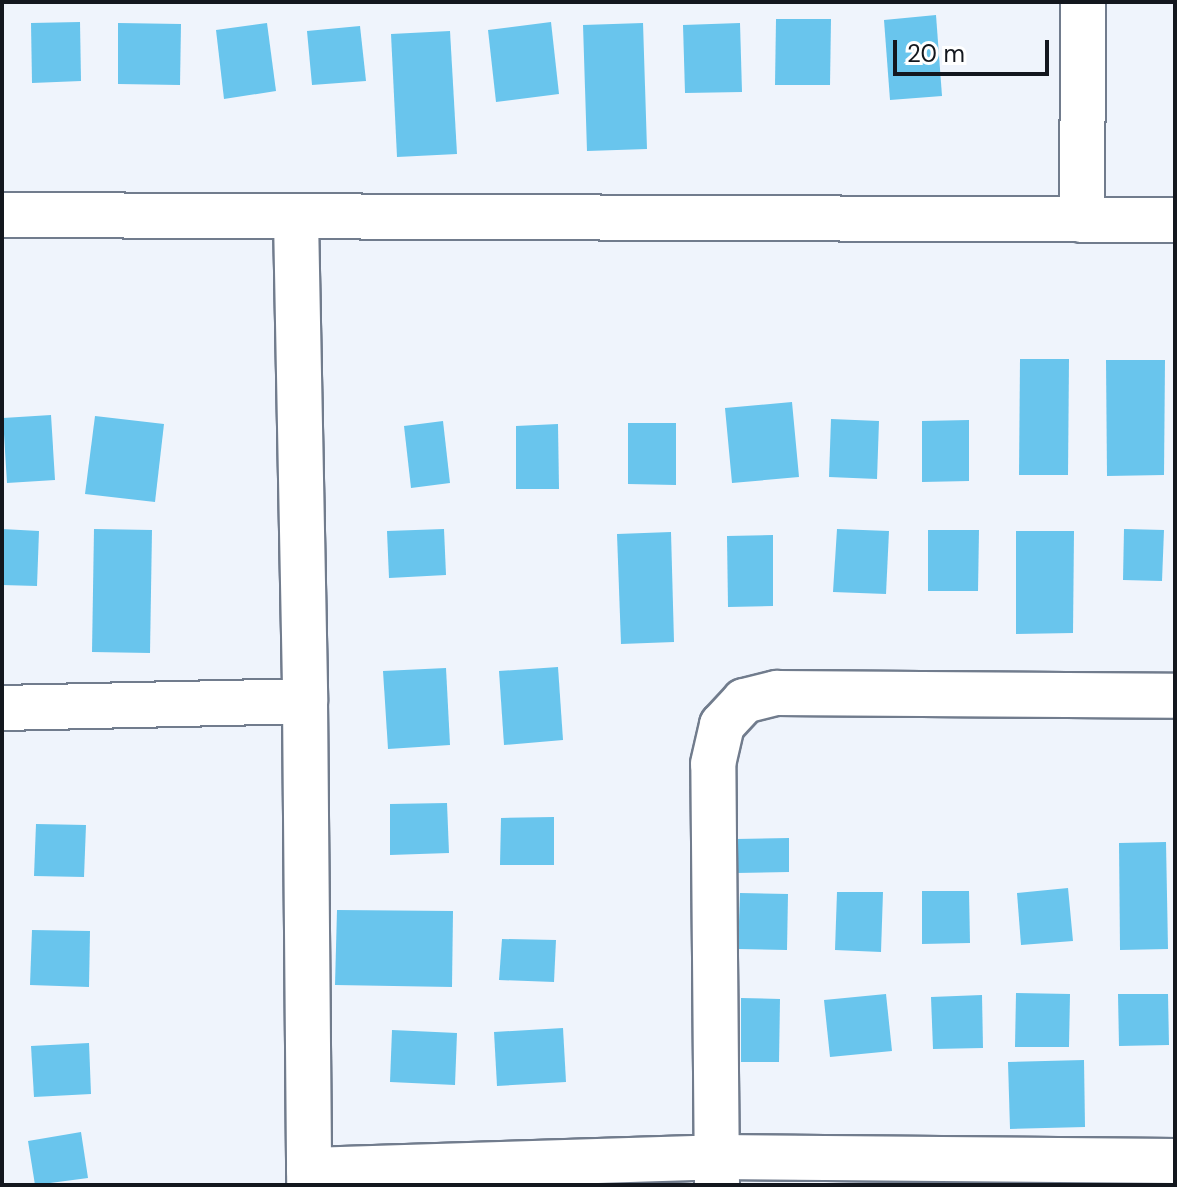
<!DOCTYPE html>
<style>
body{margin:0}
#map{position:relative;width:1177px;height:1187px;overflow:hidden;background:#eff4fc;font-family:"DM Sans",sans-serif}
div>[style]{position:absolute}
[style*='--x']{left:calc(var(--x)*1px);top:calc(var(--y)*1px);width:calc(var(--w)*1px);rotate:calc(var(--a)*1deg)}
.building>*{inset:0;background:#69c5ed}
.roads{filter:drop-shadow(2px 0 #717c8d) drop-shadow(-2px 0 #717c8d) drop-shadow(0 2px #717c8d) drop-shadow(0 -2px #717c8d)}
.minor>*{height:44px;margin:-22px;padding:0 22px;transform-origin:22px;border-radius:22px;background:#fff}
.tertiary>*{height:44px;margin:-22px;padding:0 22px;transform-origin:22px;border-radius:22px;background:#fff}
span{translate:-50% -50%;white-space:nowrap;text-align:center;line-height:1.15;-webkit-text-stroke:6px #fff;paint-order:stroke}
.frame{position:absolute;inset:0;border:4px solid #13171e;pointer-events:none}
.scale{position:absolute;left:893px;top:40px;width:156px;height:36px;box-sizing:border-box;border:4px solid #13171e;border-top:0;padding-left:10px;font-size:24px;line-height:28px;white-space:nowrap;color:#13171e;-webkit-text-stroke:6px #fff;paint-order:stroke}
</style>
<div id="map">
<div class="building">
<i style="clip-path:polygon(936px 15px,942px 96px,890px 100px,884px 20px)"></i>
<i style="clip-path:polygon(776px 19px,831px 19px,830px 85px,775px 85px)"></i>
<i style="clip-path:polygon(80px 22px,81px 81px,32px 83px,31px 23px)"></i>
<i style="clip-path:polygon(551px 22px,559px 94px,496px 102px,488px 30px)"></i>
<i style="clip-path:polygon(118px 23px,181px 24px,180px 85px,118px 84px)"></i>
<i style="clip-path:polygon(267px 23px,276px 91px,224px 99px,216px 30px)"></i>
<i style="clip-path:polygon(643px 23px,647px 149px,587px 151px,583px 25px)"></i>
<i style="clip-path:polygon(740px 23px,742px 92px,685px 93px,683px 25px)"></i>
<i style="clip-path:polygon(360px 26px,366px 81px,312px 85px,307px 31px)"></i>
<i style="clip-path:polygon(450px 31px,457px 154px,397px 157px,391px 34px)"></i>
<i style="clip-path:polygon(1020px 359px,1069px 359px,1068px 475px,1019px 475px)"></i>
<i style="clip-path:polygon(1106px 360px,1165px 360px,1164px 475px,1107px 476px)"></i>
<i style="clip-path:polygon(792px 402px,799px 477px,732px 483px,725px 408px)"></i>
<i style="clip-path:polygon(51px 415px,55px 480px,7px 483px,3px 418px)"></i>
<i style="clip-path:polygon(95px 416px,164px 424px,155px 502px,85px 494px)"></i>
<i style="clip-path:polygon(831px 419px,879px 421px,877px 479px,829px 477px)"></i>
<i style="clip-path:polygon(969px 420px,969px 481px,922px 482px,922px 421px)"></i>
<i style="clip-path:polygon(443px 421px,450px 483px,411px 488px,404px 426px)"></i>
<i style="clip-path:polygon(628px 423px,676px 423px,676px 485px,628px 484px)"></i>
<i style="clip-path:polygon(558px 424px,559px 489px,516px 489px,516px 426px)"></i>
<i style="clip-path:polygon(2px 529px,39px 531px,37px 586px,2px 585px)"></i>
<i style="clip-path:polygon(94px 529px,152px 530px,150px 653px,92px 652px)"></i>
<i style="clip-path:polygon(444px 529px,446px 575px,389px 578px,387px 531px)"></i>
<i style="clip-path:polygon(837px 529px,889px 531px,886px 594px,833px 592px)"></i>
<i style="clip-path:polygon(1124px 529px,1164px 530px,1162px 581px,1123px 580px)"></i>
<i style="clip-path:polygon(928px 530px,979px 530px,978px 591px,928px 591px)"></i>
<i style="clip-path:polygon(1016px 531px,1074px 531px,1073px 633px,1016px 634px)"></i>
<i style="clip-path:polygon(671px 532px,674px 642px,621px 644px,617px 534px)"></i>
<i style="clip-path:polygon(773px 535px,773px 606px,728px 607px,727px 536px)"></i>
<i style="clip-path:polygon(558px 667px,563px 740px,504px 745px,499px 671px)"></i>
<i style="clip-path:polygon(446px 668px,450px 745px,388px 749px,383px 671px)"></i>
<i style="clip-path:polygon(447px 803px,449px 853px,390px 855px,390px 804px)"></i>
<i style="clip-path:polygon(554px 817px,554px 865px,500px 865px,501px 818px)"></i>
<i style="clip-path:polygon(36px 824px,86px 825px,84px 877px,34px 876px)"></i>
<i style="clip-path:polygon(789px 838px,789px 872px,736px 873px,736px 839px)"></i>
<i style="clip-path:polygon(1166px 842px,1168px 949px,1120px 950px,1119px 843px)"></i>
<i style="clip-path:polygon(1068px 888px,1073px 941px,1021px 945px,1017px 893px)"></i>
<i style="clip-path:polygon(922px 891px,969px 891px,970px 943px,922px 944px)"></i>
<i style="clip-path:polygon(837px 892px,883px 892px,881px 952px,835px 950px)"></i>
<i style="clip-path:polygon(740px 893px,788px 894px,787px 950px,738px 949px)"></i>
<i style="clip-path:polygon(337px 910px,453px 911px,452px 987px,335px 985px)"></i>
<i style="clip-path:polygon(32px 930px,90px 931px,89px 987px,30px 985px)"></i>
<i style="clip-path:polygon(502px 939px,556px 940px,554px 982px,499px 980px)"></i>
<i style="clip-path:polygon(1016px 993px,1070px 994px,1069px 1047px,1015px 1047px)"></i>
<i style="clip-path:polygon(886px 994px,892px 1051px,830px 1057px,824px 1000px)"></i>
<i style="clip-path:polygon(1118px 994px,1168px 994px,1169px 1045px,1119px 1046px)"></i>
<i style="clip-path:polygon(982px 995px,983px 1048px,933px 1049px,931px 997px)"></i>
<i style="clip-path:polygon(741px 998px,780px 999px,779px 1062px,741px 1062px)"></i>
<i style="clip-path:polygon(563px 1028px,566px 1082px,497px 1086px,494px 1032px)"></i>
<i style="clip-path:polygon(392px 1030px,457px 1033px,455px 1085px,390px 1082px)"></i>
<i style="clip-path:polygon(89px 1043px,91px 1094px,34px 1097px,31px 1046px)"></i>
<i style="clip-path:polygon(1084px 1060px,1085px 1127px,1010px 1129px,1008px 1062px)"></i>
<i style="clip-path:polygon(81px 1132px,88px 1178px,35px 1185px,28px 1141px)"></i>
</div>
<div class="roads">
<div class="minor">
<i style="--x:296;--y:218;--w:483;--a:88.9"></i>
<i style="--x:305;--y:701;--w:484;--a:89.5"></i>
<i style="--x:1082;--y:220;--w:218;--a:-89.7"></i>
<i style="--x:2;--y:708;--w:303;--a:-1.3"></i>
<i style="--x:309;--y:1170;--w:409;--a:-1.8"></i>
<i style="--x:718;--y:1157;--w:457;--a:0.5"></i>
<i style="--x:717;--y:1185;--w:421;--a:-90.5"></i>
<i style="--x:713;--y:764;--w:40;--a:-77"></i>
<i style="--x:722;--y:725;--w:33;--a:-47"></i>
<i style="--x:744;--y:701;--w:34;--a:-14"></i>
<i style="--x:777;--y:693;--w:398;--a:0.4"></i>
</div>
<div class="tertiary">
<i style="--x:2;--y:215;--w:1173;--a:0.24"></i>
</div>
</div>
<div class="frame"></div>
<div class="scale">20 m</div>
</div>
